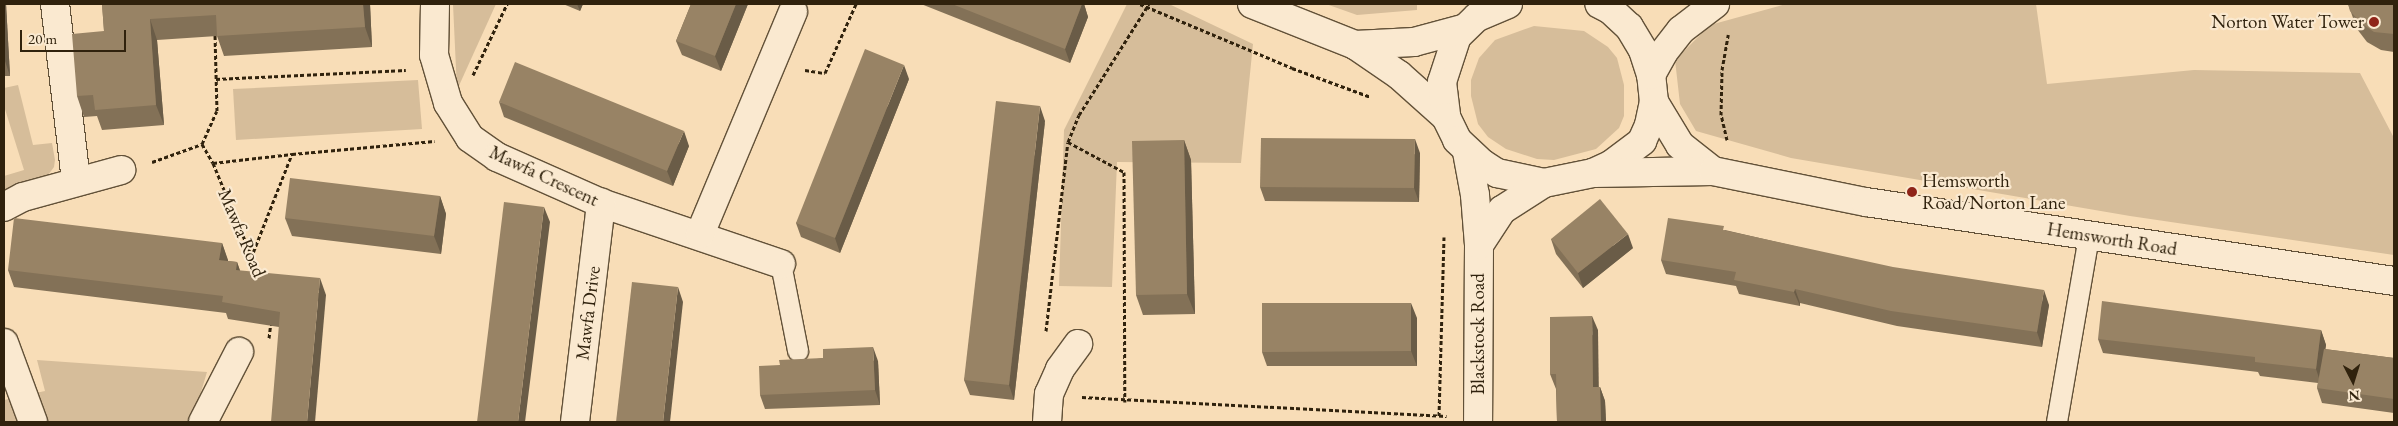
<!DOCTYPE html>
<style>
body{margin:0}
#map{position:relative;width:2398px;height:426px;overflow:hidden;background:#f8ddb7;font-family:"EB Garamond",serif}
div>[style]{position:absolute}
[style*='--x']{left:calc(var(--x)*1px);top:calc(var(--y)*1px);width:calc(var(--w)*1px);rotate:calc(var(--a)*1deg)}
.green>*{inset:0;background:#d6bd9a}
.path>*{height:3px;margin-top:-1.5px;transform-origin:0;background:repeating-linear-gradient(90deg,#30220d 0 4px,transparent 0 6.5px)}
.roads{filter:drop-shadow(1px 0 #625138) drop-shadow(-1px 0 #625138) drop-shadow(0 1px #625138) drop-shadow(0 -1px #625138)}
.lane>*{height:20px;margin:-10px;padding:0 10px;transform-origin:10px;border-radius:10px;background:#fae9d0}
.street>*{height:28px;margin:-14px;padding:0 14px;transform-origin:14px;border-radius:14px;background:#fae9d0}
.secondary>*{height:28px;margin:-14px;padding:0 14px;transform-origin:14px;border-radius:14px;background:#fae9d0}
.wall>*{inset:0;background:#837157}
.shaded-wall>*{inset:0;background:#6a5c47}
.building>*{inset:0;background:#988365}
.dots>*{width:14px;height:14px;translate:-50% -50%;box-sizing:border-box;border:2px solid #fae9d0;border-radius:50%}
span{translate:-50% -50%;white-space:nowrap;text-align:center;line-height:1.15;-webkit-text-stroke:4.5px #fae9d0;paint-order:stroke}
.poi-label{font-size:19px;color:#30220d}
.right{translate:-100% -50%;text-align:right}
.left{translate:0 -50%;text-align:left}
.street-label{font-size:19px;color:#30220d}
.frame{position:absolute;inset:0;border:5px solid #30220d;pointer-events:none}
.north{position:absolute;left:2328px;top:356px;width:50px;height:50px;-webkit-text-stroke:4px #fae9d0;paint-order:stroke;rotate:175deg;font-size:14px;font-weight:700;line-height:20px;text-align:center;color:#30220d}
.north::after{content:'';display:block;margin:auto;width:18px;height:22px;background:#30220d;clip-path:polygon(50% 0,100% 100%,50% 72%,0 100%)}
.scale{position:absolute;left:20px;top:30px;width:106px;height:22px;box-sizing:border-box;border:2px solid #30220d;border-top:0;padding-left:6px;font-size:15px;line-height:18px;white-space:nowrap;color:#30220d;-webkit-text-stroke:4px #fae9d0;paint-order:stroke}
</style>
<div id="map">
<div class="green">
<i style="clip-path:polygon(453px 4px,496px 4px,457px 90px)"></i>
<i style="clip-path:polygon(1127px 4px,1169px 4px,1253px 44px,1241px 163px,1117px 162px,1112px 287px,1059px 286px,1064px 130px)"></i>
<i style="clip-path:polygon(1326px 4px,1417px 4px,1417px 10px,1357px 15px)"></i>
<i style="clip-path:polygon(1786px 4px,2036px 4px,2047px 84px,2194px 70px,2360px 73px,2394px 138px,2394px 255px,2130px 216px,1791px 158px,1696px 131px,1680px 104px,1675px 60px,1710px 25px)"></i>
<i style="clip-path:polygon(1534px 26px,1584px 31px,1608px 47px,1617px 58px,1624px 85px,1624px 116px,1619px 128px,1596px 149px,1554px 160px,1537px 159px,1506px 149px,1488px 137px,1478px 124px,1471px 96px,1471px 80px,1479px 58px,1495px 40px)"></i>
<i style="clip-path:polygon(418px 80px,422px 129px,236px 140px,233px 89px)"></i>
<i style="clip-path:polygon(18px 85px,33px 145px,52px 143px,55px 160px,54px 167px,45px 179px,4px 192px,4px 176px,24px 170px,4px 106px,4px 88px)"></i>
<i style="clip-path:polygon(37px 360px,207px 372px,192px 422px,4px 422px,4px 400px,45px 391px)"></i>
</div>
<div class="path">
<i style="--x:1140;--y:4;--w:165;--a:22.8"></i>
<i style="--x:1292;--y:68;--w:84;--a:20.2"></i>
<i style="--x:805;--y:70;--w:20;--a:9"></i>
<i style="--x:825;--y:73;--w:76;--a:-65.8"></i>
<i style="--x:473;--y:75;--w:79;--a:-64.4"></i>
<i style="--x:216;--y:79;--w:190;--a:-2.7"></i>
<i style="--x:1727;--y:140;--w:26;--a:-103"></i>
<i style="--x:1721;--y:115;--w:45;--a:-88.7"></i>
<i style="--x:1722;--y:70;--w:36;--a:-80"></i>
<i style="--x:1068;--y:142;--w:64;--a:28.2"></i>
<i style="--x:1124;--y:172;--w:230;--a:89.8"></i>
<i style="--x:202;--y:144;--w:22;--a:60"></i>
<i style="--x:213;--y:163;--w:120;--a:67.5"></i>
<i style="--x:152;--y:162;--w:53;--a:-19.8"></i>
<i style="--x:202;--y:144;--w:36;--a:-66"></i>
<i style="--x:217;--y:111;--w:79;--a:-91.5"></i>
<i style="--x:213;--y:163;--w:80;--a:-6.5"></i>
<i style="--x:251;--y:258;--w:112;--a:-68.5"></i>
<i style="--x:292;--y:154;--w:143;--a:-5.2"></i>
<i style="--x:1046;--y:331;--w:190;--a:-83.4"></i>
<i style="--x:1068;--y:142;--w:29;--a:-68"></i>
<i style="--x:1079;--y:115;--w:131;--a:-57.8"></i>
<i style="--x:269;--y:338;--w:16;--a:-83"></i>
<i style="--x:1082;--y:397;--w:365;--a:3"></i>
<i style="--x:1439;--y:416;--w:179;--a:-88.4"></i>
</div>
<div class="roads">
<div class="lane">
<i style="--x:781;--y:264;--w:89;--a:78.9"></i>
<i style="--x:2057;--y:422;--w:189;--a:-80.2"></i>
</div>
<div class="street">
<i style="--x:55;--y:4;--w:178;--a:83.2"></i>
<i style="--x:435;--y:4;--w:51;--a:91.1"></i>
<i style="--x:434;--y:55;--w:50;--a:73.7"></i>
<i style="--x:448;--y:103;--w:41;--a:57.8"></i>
<i style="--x:470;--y:138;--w:33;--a:35"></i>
<i style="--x:497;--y:157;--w:114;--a:23.9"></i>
<i style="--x:601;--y:203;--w:190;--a:18.7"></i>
<i style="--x:4;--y:207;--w:21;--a:-28"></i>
<i style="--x:23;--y:197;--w:102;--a:-15.4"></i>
<i style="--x:700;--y:234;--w:241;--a:-67.3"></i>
<i style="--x:4;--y:343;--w:84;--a:69.8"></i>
<i style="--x:203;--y:422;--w:79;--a:-62.8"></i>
<i style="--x:575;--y:422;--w:221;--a:-83.2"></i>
<i style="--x:1047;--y:422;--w:28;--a:-86"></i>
<i style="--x:1049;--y:394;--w:27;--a:-66"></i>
<i style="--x:1060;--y:369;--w:31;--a:-54"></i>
</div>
<div class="secondary">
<i style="--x:1252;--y:4;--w:111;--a:21.7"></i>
<i style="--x:1355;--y:45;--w:53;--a:34.3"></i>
<i style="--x:1399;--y:75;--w:63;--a:41.8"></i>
<i style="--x:1508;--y:4;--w:34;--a:157"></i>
<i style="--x:1477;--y:17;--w:28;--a:136"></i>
<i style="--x:1457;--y:36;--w:48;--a:108.1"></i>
<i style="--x:1442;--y:82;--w:35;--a:83"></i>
<i style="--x:1446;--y:117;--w:25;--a:64"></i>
<i style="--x:1457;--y:140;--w:35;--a:43"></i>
<i style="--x:1483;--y:164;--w:17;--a:33"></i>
<i style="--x:1497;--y:173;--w:48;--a:12"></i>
<i style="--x:1544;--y:183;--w:50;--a:-11.5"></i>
<i style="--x:1593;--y:173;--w:21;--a:-25"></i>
<i style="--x:1612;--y:164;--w:38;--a:-37"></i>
<i style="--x:1642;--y:141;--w:17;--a:-66"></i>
<i style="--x:1649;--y:125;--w:24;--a:-78"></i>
<i style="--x:1654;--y:102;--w:27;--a:-96"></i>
<i style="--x:1651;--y:75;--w:26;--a:-108"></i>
<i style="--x:1643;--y:50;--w:27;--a:-121"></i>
<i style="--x:1629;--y:27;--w:25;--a:-137"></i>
<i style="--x:1611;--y:10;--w:13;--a:-153"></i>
<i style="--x:1355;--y:45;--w:59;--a:-2.9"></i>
<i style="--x:1414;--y:42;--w:50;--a:-15.2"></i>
<i style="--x:1651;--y:75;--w:25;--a:-61"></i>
<i style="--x:1663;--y:53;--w:29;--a:-52"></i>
<i style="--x:1681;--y:30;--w:43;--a:-37.4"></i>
<i style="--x:1654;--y:102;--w:50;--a:58.8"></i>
<i style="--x:1680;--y:145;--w:42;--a:38.2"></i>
<i style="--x:1467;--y:152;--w:44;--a:79.5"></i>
<i style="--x:1475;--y:195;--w:50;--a:85.4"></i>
<i style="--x:1479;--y:245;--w:177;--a:90.3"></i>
<i style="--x:1593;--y:173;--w:120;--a:-1"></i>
<i style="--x:1713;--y:171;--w:156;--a:11.5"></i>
<i style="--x:1866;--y:202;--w:534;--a:8.51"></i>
<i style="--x:1479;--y:245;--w:42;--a:-56.7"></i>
<i style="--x:1502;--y:210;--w:50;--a:-32.7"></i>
</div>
</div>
<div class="wall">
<i style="clip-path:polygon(4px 4px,6px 4px,10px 76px,4px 76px)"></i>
<i style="clip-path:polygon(102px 4px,370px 4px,372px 47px,224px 56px,217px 36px,157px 40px,164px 125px,102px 130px,97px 116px,84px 117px,77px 96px,104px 31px)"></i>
<i style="clip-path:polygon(563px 4px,583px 4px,580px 11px)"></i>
<i style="clip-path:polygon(691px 4px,748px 4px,721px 71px,682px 55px,676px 41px)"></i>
<i style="clip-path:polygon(921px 4px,1084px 4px,1088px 17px,1070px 63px)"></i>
<i style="clip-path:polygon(2348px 4px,2394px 4px,2394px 52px,2381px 50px,2367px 42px,2357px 29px)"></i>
<i style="clip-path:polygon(909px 79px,840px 253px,801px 237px,796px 223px)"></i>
<i style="clip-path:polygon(499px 102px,689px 146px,673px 186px,504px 117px)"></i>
<i style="clip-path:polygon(1045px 121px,1014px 400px,970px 395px,964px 380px)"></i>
<i style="clip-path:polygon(1184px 140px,1191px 160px,1195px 314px,1143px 315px,1136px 295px)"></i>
<i style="clip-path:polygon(1420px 153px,1419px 202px,1265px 201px,1260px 187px)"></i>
<i style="clip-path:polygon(440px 196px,446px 214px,441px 254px,292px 236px,285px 218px)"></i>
<i style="clip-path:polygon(1725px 230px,2049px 305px,2042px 347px,1897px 326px,1800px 303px,1800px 306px,1739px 294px,1736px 286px,1666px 274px,1661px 260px)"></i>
<i style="clip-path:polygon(1551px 239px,1633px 248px,1583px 288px,1556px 254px)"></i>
<i style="clip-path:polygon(222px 243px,228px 261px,237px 262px,240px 271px,326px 295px,279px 327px,228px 319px,226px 313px,14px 287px,8px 270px)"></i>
<i style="clip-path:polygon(1417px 318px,1417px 366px,1267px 366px,1262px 352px)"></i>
<i style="clip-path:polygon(1598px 330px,1598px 387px,1600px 387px,1605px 401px,1606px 422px,1557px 422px,1556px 389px,1550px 374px)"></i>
<i style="clip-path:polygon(2321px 330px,2326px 345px,2325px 349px,2394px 358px,2394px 413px,2322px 403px,2317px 388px,2318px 383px,2260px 376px,2258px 372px,2103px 353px,2098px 339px)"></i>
<i style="clip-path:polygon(823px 358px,878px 361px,880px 405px,765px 409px,760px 395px,780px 365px)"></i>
</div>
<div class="shaded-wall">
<i style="clip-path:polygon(4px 4px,6px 4px,10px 76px,4px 58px)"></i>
<i style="clip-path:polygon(363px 4px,370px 4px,372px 47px,365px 27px)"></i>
<i style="clip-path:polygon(577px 4px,583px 4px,580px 11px)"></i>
<i style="clip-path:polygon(736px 4px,748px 4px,721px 71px,715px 56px)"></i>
<i style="clip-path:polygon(1082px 4px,1084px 4px,1088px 17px,1070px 63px,1065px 49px)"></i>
<i style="clip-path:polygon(150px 19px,157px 40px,164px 125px,156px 105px)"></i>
<i style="clip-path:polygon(904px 65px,909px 79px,840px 253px,835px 238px)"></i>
<i style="clip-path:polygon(1040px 106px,1045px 121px,1014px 400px,1009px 385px)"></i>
<i style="clip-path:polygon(684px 131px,689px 146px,673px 186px,667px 171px)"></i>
<i style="clip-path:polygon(1415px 139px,1420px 153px,1419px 202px,1414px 188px)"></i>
<i style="clip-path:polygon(1184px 140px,1191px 160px,1195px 314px,1187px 294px)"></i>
<i style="clip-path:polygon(440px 196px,446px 214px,441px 254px,434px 236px)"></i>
<i style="clip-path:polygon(544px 207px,550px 222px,525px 422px,518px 422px)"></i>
<i style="clip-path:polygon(1628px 234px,1633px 248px,1583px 288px,1578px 273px)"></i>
<i style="clip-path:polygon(222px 243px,228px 260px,226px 277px,219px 260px)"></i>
<i style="clip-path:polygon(237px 262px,243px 279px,236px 270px)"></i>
<i style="clip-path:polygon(320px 278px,326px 295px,315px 422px,307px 422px)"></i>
<i style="clip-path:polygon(678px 287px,683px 302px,670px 422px,663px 422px)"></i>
<i style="clip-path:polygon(1795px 289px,1800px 303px,1800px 306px,1794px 292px)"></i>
<i style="clip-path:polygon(2044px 290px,2049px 305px,2042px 347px,2037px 332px)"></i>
<i style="clip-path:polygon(1411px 303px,1417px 318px,1417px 366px,1411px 351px)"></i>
<i style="clip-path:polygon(1592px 316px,1598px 330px,1599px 401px,1593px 387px)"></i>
<i style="clip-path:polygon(2321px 330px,2326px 345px,2321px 384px,2316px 369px)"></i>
<i style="clip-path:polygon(873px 347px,878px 361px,880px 405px,875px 390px)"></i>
<i style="clip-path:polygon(1600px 387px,1605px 401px,1606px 422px,1601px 422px)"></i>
</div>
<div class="building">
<i style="clip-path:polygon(102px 4px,363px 4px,365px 27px,217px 36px,216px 15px,150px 19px,156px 105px,95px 110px,93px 95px,77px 96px,72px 34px,104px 31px)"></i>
<i style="clip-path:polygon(691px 4px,736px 4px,715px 56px,676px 41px)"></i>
<i style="clip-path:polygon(952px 4px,1082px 4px,1065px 49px)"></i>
<i style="clip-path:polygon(2348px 4px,2394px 4px,2394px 34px,2374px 32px,2361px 23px,2350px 11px)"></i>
<i style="clip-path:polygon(865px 49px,904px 65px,835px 238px,796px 223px)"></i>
<i style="clip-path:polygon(515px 62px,684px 131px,667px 171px,499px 102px)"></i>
<i style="clip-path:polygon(996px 101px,1040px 106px,1009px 385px,964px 380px)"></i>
<i style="clip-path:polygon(1261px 138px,1415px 139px,1414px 188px,1260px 187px)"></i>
<i style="clip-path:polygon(1184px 140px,1187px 294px,1136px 295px,1132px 141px)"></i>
<i style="clip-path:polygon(290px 178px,440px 196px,434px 236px,285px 218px)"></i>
<i style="clip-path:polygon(1600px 199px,1628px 234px,1578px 273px,1551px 239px)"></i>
<i style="clip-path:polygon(504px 202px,544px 207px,518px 422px,477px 422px)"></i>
<i style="clip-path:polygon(14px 218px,222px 243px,219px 260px,237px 262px,236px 270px,320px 278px,307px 422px,271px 422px,280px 312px,222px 302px,223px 296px,8px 270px)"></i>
<i style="clip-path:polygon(1668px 218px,1724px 226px,1723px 230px,1893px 267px,2044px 290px,2037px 332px,1891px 311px,1795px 289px,1794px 292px,1734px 280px,1736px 272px,1661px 260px)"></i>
<i style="clip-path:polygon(632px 282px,678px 287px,663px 422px,616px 422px)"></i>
<i style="clip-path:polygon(2102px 301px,2321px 330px,2316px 369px,2255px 362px,2255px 357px,2098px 339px)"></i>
<i style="clip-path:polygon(1262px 303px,1411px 303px,1411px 351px,1262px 352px)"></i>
<i style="clip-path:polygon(1592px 316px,1593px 387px,1600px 387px,1601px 422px,1557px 422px,1556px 374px,1550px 374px,1550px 317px)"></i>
<i style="clip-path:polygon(873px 347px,875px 390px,760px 395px,759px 366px,780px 365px,779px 360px,823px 358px,823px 349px)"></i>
<i style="clip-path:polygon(2324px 349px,2394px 358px,2394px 399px,2317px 388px)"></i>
</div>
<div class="dots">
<i style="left:2374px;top:22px;background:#8f2418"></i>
<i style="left:1912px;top:192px;background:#8f2418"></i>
</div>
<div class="poi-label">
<span class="right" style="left:2364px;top:22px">Norton Water Tower</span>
<span class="left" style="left:1922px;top:192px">Hemsworth<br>Road/Norton Lane</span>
</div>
<div class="street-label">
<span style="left:544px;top:176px;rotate:25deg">Mawfa Crescent</span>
<span style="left:242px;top:233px;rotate:67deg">Mawfa Road</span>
<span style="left:2112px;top:239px;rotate:9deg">Hemsworth Road</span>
<span style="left:588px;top:313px;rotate:-83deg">Mawfa Drive</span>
<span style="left:1478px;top:334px;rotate:-90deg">Blackstock Road</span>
</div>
<div class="frame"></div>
<div class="north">N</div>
<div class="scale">20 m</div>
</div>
